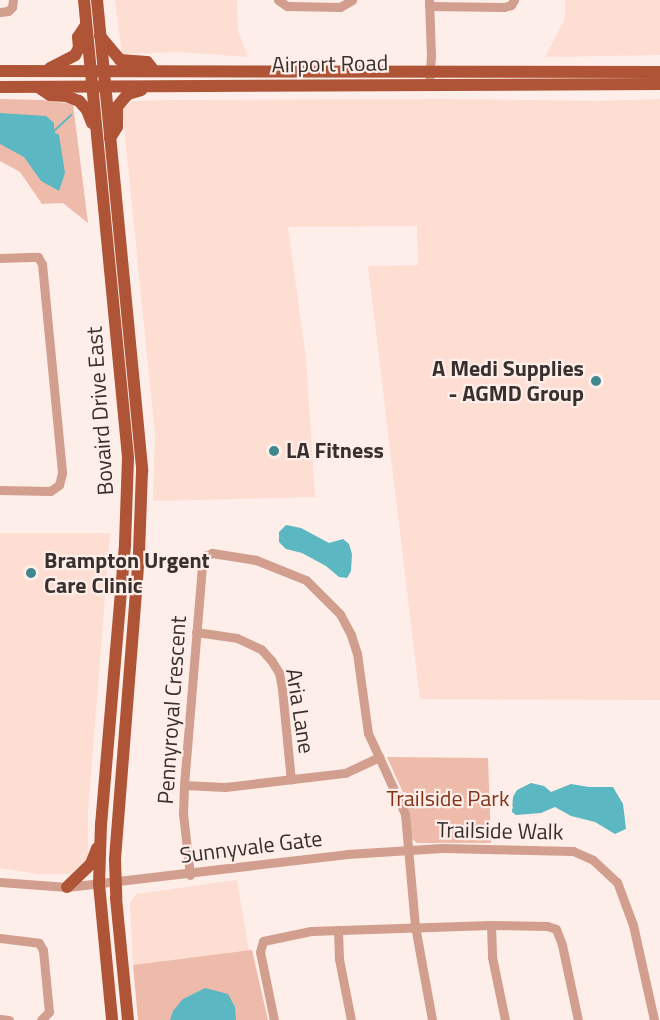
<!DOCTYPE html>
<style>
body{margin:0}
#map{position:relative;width:660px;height:1020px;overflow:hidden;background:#fdeee9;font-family:"Titillium Web",sans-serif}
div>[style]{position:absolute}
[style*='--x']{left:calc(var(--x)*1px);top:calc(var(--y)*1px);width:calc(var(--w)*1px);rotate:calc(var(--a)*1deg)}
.built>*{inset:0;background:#feddd3}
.green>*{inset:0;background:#eebaaa}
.water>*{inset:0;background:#5bb7c2}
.stream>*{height:1.5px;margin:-0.75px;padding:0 0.75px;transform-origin:0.75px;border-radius:0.75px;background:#5bb7c2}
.minor>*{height:9px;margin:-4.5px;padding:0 4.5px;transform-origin:4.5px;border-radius:4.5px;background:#d29e8e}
.major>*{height:12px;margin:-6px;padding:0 6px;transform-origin:6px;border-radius:6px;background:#af5437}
.dots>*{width:16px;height:16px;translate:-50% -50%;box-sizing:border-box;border:3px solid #fdeee9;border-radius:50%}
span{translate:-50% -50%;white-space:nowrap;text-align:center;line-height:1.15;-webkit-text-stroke:4.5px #fdeee9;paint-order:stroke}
.street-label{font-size:22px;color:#39302d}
.poi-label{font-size:22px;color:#39302d;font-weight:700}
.right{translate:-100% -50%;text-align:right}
.left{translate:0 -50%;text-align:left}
.park-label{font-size:22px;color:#843318}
</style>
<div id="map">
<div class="built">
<i style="clip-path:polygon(115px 0,237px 0,238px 31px,248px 57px,178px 52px,122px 54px)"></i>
<i style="clip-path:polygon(565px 0,660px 0,660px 55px,545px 57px,565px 19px)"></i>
<i style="clip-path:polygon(444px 99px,599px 101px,660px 99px,660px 700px,420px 699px,368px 266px,418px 265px,417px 226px,288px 227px,306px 359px,315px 497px,153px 501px,155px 435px,122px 106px,127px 106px,132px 101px,172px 100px)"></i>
<i style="clip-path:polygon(0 533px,110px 533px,88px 811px,88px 858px,70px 874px,39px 874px,0 868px)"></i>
<i style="clip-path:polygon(237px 880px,249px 951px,133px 965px,130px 903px,136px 894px)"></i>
</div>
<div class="green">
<i style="clip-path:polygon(0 99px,42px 100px,73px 104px,88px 223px,63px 203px,42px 204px,20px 172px,0 161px)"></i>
<i style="clip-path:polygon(387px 757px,488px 758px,491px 843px,417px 843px,412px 839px,405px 797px)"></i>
<i style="clip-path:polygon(252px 950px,268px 1020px,138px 1020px,133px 965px)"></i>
</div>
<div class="water">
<i style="clip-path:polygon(0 113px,46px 116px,54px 123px,54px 132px,59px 135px,65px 173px,59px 191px,41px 181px,24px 157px,0 144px)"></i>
<i style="clip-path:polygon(286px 525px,301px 528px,329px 543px,343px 539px,349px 544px,352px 554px,351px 571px,347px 578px,339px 577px,326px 566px,302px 553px,286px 549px,279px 542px,279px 532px)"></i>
<i style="clip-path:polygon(531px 783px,544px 786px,551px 792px,571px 784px,589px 787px,613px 787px,623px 804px,626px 829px,615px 834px,595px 822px,571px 816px,555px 807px,541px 813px,516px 815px,512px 812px,513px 797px,517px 790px)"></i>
<i style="clip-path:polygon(205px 988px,228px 994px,235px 1007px,236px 1020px,170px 1020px,173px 1011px,183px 999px)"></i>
</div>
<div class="stream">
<i style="--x:52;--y:133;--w:26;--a:-43"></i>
</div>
<div class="minor">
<i style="--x:278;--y:0;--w:11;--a:34"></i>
<i style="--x:287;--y:6;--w:53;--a:1.1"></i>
<i style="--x:340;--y:7;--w:14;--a:-30"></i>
<i style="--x:429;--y:6;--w:75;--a:0.8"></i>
<i style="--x:504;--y:7;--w:7;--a:-16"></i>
<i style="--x:511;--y:5;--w:6;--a:-59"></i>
<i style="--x:0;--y:12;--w:8;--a:-7"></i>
<i style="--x:8;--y:11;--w:6;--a:-45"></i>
<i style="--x:12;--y:7;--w:7;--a:-82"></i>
<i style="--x:429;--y:84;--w:28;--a:-86"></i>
<i style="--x:431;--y:56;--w:56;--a:-92"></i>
<i style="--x:0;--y:258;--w:38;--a:-2"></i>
<i style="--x:38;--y:257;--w:8;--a:60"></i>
<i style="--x:42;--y:264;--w:210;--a:84.5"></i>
<i style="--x:62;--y:473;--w:12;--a:104"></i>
<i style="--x:59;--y:485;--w:11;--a:146"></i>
<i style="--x:50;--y:491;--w:50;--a:-178.9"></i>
<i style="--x:196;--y:632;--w:41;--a:8.3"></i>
<i style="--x:237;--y:638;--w:26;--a:25"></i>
<i style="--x:261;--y:649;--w:15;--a:48"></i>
<i style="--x:271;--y:660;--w:15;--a:58"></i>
<i style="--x:279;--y:673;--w:16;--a:79"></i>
<i style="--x:282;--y:689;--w:91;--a:84.4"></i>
<i style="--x:184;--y:785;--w:41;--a:2.8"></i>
<i style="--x:225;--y:787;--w:121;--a:-6.7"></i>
<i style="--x:345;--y:773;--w:38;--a:-25"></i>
<i style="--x:190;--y:875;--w:61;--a:-96.5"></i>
<i style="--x:183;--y:814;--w:29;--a:-88"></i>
<i style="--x:184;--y:785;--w:222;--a:-85.3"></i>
<i style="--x:202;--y:564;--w:9;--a:-69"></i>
<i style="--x:205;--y:556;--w:8;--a:-23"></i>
<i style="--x:212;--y:553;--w:45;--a:9"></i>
<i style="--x:256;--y:560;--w:54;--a:21.8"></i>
<i style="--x:306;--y:580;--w:48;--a:45"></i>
<i style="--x:340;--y:614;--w:24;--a:62"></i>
<i style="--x:351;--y:635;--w:19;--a:72"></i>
<i style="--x:357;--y:653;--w:81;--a:82.2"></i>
<i style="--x:368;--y:733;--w:89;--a:65.4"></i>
<i style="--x:405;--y:814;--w:112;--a:84.9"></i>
<i style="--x:415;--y:926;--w:96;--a:79.7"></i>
<i style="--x:0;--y:882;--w:67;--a:4.3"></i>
<i style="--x:67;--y:887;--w:282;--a:-6.7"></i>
<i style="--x:347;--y:854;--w:95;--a:-3.6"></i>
<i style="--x:442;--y:848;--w:131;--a:1.3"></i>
<i style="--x:573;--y:851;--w:22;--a:24"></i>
<i style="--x:593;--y:860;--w:33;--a:43"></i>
<i style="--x:617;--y:882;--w:46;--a:69.6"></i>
<i style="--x:633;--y:925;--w:97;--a:77.5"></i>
<i style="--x:491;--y:925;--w:32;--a:88"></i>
<i style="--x:492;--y:957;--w:64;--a:78.3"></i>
<i style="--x:338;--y:930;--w:29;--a:88"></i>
<i style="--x:339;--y:959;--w:62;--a:78.9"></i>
<i style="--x:0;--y:938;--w:39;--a:7"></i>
<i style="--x:39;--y:943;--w:8;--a:60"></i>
<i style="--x:43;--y:950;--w:62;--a:84.5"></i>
<i style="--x:49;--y:1012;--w:11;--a:135"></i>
<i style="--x:0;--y:1019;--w:9;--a:6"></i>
<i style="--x:274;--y:1020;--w:69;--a:-101.6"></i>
<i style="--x:260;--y:952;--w:11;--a:-75"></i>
<i style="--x:263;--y:941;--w:49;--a:-11.8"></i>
<i style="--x:311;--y:931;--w:180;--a:-1.9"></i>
<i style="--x:491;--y:925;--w:56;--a:1"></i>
<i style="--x:547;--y:926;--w:9;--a:18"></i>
<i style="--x:556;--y:929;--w:17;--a:69"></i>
<i style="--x:562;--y:945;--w:77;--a:78"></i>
</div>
<div class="major">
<i style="--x:84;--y:0;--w:460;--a:84.5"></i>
<i style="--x:128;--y:458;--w:87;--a:92"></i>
<i style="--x:125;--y:545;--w:280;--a:94.9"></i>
<i style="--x:101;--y:824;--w:60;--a:91.9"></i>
<i style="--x:99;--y:884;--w:137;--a:84.5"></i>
<i style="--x:97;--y:0;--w:473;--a:84.5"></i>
<i style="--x:142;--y:471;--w:83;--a:92.1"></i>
<i style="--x:139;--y:554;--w:307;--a:94.5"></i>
<i style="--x:115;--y:860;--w:38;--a:88"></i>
<i style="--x:116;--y:898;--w:123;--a:84.4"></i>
<i style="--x:100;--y:36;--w:31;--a:50"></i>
<i style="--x:120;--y:60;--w:27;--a:4"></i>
<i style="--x:147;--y:62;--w:11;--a:52"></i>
<i style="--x:50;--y:68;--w:28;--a:-27"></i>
<i style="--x:75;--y:55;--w:8;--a:-60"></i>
<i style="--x:79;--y:48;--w:11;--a:-95"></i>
<i style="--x:78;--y:37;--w:14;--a:-56"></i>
<i style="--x:0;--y:71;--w:660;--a:0.09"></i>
<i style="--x:0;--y:87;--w:660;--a:-0.26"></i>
<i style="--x:38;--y:87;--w:14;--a:34"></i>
<i style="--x:50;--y:95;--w:16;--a:4"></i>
<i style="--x:66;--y:96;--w:14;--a:21"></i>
<i style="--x:79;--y:101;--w:12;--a:48"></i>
<i style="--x:87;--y:110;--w:14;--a:69"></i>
<i style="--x:110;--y:138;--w:13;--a:-58"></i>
<i style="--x:117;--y:127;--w:20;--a:-90"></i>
<i style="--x:117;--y:107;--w:17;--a:-50"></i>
<i style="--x:128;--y:94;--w:14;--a:-17"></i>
<i style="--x:67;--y:887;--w:33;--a:-44"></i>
<i style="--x:91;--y:864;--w:17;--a:-69"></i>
</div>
<div class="dots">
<i style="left:596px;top:381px;background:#408790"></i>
<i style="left:274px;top:451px;background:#408790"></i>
<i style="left:31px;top:573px;background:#408790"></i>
</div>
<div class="street-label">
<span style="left:330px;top:64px;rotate:-1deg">Airport Road</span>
<span style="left:100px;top:411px;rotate:-94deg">Bovaird Drive East</span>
<span style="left:172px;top:710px;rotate:-86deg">Pennyroyal Crescent</span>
<span style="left:300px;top:711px;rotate:81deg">Aria Lane</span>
<span style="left:500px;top:831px;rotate:1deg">Trailside Walk</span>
<span style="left:251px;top:847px;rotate:-7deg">Sunnyvale Gate</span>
</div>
<div class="poi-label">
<span class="right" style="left:584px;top:381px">A Medi Supplies<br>- AGMD Group</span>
<span class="left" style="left:286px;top:451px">LA Fitness</span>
<span class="left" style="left:44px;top:573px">Brampton Urgent<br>Care Clinic</span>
</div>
<div class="park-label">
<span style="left:448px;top:799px">Trailside Park</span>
</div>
</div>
